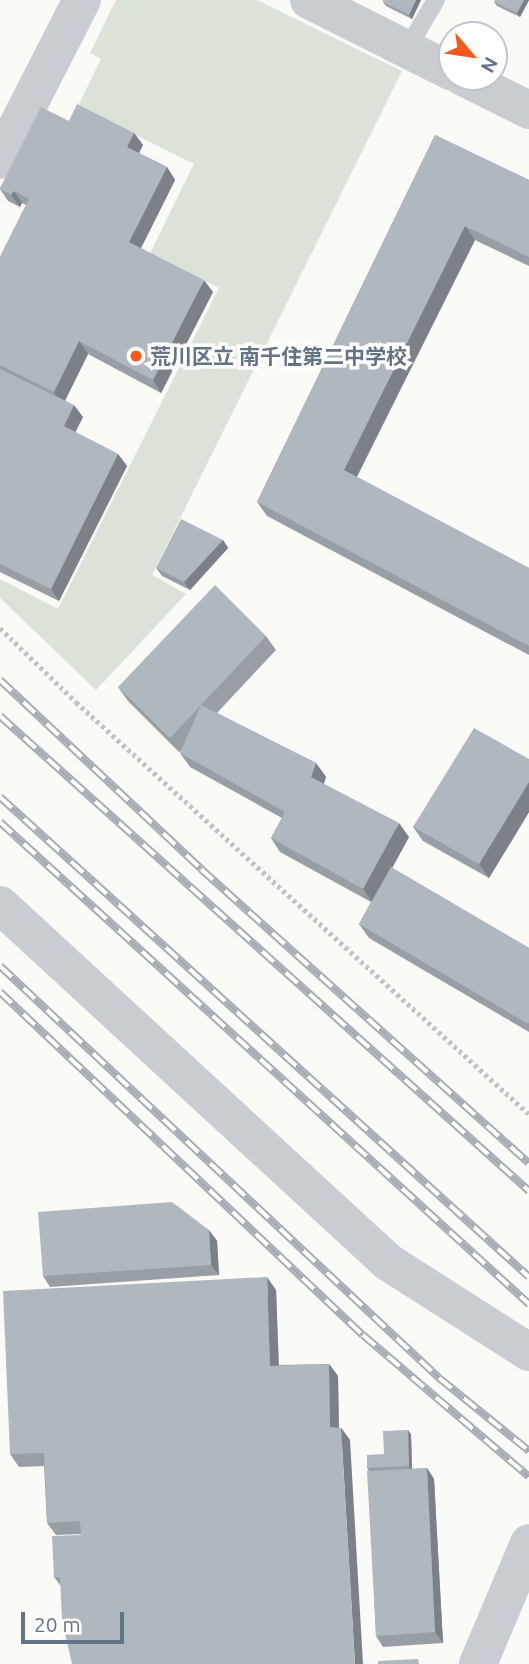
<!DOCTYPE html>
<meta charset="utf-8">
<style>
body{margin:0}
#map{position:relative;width:529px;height:1664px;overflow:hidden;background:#fafaf7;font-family:Ubuntu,"Noto Sans JP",sans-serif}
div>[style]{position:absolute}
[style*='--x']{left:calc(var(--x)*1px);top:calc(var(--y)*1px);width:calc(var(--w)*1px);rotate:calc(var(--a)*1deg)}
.green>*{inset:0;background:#dbe2d8}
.path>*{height:4.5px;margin-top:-2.25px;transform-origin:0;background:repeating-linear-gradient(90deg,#c0c3c5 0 3.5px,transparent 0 7px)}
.service>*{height:18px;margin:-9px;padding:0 9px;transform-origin:9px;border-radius:9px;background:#c9cdd1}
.tertiary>*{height:38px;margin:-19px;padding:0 19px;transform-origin:19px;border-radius:19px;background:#c9cdd1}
.rail>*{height:8px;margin-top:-4px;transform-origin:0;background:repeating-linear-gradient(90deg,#fff 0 16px,#a7adb4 0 32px);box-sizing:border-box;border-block:2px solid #a7adb4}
.wall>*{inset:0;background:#979ea4}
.shaded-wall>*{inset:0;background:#7b8186}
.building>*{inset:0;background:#b0b8bf}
.dots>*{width:19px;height:19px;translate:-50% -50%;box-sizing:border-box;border:4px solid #fff;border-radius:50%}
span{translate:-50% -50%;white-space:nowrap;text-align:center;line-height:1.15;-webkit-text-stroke:7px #fff;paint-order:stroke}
.poi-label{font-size:21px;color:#627485;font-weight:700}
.left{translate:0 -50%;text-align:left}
.north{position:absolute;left:438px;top:21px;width:70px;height:70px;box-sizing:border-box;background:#fff;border:2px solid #c0c7ce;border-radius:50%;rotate:119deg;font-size:19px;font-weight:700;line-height:28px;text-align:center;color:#627485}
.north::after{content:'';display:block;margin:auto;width:24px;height:32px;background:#f5591c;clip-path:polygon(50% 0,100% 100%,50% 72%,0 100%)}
.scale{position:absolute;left:21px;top:1612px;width:103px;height:32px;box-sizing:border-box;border:4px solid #627485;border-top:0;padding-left:9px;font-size:21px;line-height:24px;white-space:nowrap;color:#627485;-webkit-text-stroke:5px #fff;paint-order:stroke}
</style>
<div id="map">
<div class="green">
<i style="clip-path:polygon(116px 0,257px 0,402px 71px,152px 575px,186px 594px,96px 690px,0 598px,0 579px,58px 609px,219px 288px,150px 253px,194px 164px,78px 106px,101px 59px,90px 53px)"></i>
</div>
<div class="path">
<i style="--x:0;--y:628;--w:106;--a:44.2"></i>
<i style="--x:76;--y:702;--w:612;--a:42.29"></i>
</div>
<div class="service">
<i style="--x:407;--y:49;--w:57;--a:-59.4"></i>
</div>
<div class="tertiary">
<i style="--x:309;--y:0;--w:160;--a:26.7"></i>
<i style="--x:463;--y:77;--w:74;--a:26.6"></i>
<i style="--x:0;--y:160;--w:180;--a:-62.9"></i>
<i style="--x:0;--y:905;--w:527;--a:42.62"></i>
<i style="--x:388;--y:1262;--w:167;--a:32.6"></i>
<i style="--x:478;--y:1664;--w:131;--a:-67.1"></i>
</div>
<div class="rail">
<i style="--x:0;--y:680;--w:276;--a:43.2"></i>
<i style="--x:201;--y:869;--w:440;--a:41.9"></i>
<i style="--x:0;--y:716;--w:711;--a:41.92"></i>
<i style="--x:0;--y:797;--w:714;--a:42.22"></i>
<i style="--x:0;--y:822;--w:716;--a:42.34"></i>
<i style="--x:0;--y:966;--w:602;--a:43.18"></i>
<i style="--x:439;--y:1378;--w:116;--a:39"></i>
<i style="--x:0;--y:992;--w:499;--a:43.4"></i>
<i style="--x:363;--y:1335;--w:218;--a:40.5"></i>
</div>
<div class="wall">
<i style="clip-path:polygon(383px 0,421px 0,412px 19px,386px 6px,383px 2px)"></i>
<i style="clip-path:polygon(529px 0,520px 17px,497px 6px,494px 2px)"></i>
<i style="clip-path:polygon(69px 121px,134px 133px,143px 145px,139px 153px,167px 167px,175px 180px,141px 248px,213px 292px,161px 393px,88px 354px,65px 400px,83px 417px,75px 432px,118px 454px,127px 466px,59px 601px,0 572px,0 257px,26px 205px,22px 203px,20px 207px,8px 201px,0 189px)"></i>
<i style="clip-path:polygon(435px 135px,529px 180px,529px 266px,475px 240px,357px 477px,529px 568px,529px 655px,267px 516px,257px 502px)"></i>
<i style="clip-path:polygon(223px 540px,228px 548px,190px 590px,162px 576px,156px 568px)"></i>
<i style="clip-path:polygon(266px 636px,276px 650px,217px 713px,316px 763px,326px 777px,324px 784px,409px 837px,392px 868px,529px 948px,529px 1032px,369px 938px,359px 924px,371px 902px,280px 852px,271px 838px,282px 818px,190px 767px,180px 753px,181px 751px,179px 752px,128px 701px,118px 687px)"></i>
<i style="clip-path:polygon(529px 759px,529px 812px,489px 878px,423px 841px,413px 827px)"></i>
<i style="clip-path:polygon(209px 1230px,217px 1241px,219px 1275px,50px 1287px,43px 1276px)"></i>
<i style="clip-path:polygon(276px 1290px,279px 1365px,329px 1364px,338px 1376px,339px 1428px,341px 1428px,350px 1440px,60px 1585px,54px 1577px,81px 1534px,56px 1535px,47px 1523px,44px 1466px,19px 1467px,10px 1454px)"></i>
<i style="clip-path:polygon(411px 1434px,412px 1469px,427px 1468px,434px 1479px,443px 1643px,383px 1647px,376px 1636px,369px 1471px,367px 1468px,384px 1454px)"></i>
</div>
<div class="shaded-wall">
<i style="clip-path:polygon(416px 0,421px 0,412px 19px,409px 15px)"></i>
<i style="clip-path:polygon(524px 0,529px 0,520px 17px,517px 13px)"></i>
<i style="clip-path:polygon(134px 133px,143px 145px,136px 159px,127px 147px)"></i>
<i style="clip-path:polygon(167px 167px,175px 180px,138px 254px,129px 242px)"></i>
<i style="clip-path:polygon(14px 191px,22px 203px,20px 207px,11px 195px)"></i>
<i style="clip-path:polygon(465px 226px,475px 240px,353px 484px,344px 470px)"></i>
<i style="clip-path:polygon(204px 280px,213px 292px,161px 393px,153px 380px)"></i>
<i style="clip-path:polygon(79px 341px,88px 354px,63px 405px,54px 392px)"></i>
<i style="clip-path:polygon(74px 405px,83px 417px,72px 439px,64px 426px)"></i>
<i style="clip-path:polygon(118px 454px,127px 466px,59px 601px,51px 589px)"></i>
<i style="clip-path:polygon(223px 540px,228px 548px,190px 590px,184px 582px)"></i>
<i style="clip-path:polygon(316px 763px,326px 777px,321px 791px,311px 777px)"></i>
<i style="clip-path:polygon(529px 782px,529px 812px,489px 878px,479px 864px)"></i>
<i style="clip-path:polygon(399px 823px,409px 837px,373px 903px,363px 889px)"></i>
<i style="clip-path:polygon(209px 1230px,217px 1241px,219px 1275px,211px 1265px)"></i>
<i style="clip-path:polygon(267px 1277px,276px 1290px,279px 1378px,270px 1366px)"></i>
<i style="clip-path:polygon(329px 1364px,338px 1376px,339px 1440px,330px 1427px)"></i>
<i style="clip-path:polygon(341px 1428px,350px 1440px,363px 1664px,355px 1664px)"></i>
<i style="clip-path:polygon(408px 1430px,411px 1434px,412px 1471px,409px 1466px)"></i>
<i style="clip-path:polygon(427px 1468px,434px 1479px,443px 1643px,435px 1632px)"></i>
</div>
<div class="building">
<i style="clip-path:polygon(383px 0,416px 0,409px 15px,383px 2px)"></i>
<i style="clip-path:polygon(495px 0,524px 0,517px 13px,494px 2px)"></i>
<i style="clip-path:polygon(77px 104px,134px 133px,127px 147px,167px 167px,129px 242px,204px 280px,153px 380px,79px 341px,54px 392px,0 365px,0 257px,29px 199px,14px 191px,11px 195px,0 189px,0 188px,41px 107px,69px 121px)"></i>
<i style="clip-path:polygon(435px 135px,529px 180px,529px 257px,465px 226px,344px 470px,529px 568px,529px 646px,257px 502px)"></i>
<i style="clip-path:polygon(0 369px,74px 405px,64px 426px,118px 454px,51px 589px,0 564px)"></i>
<i style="clip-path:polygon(181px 519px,223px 540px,184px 582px,156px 568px)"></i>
<i style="clip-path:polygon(215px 585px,266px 636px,170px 738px,118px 687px)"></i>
<i style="clip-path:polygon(201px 705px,316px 763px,311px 777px,399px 823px,363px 889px,271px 838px,285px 812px,180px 753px)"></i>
<i style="clip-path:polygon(474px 728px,529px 759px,529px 782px,479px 864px,413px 827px)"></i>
<i style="clip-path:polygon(391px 867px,529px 948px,529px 1022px,528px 1024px,359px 924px)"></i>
<i style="clip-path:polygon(172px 1202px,209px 1230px,211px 1265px,43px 1276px,38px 1212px)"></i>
<i style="clip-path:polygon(267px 1277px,270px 1366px,329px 1364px,330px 1427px,341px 1428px,355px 1664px,72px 1664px,62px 1620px,60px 1577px,54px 1577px,52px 1536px,81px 1535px,80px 1521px,47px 1523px,44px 1453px,10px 1454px,3px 1291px)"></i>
<i style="clip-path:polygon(408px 1430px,409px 1466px,367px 1468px,367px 1455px,384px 1454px,383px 1431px)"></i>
<i style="clip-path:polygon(427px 1468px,435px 1632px,376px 1636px,367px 1471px)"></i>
<i style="clip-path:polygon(418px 1659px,419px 1664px,378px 1664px,378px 1661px)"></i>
</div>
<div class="dots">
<i style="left:136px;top:356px;background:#f5591c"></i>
</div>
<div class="poi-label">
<span class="left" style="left:150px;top:356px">荒川区立 南千住第二中学校</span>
</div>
<div class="north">N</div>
<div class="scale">20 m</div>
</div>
